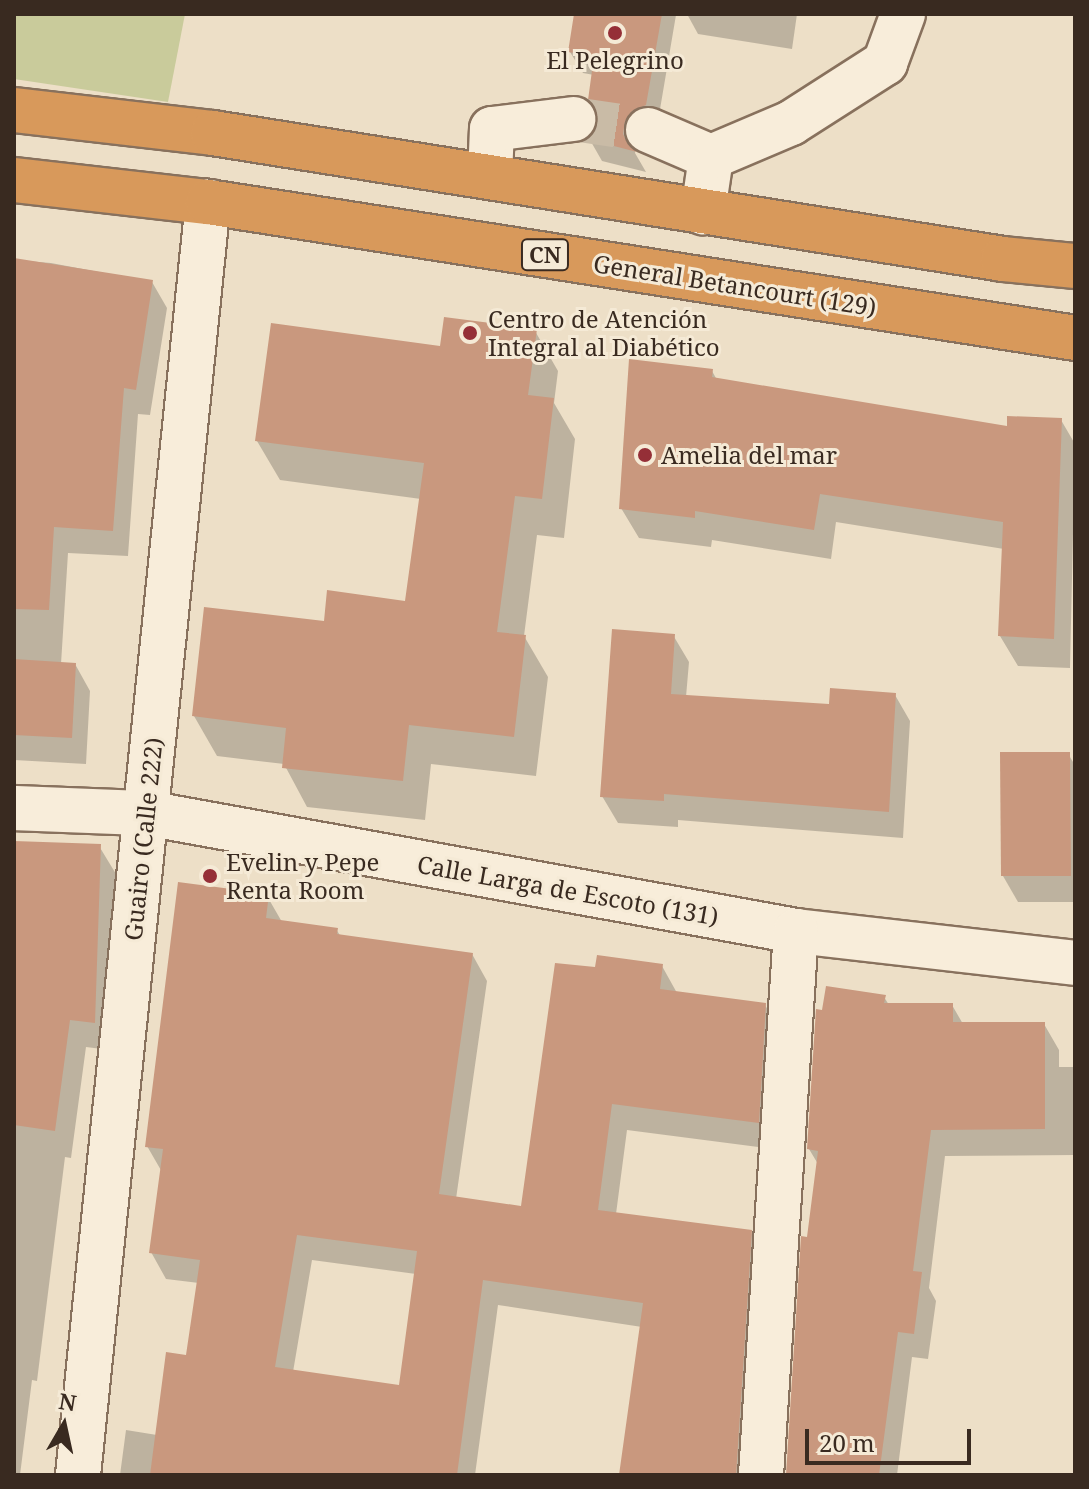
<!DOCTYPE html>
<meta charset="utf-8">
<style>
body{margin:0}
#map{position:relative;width:1089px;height:1489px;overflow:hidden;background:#eddfc7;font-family:"Noto Serif",serif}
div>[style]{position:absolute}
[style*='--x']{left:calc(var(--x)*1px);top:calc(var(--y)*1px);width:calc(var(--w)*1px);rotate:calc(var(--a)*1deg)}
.green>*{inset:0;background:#c9cb9b}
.shadow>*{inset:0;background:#0003}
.building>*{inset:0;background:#c9987e}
.minor-tunnel>*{height:44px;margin-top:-22px;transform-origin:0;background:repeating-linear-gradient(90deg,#c9bba6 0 44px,transparent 0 66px)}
.roads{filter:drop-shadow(2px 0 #88715d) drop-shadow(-2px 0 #88715d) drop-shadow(0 2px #88715d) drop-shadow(0 -2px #88715d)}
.minor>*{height:44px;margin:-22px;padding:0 22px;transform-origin:22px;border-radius:22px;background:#f8edda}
.highway>*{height:44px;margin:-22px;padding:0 22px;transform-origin:22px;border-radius:22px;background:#d8995b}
.dots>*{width:22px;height:22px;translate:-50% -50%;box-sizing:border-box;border:4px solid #f5ead6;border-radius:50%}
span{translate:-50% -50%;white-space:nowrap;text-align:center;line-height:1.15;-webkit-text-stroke:6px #f5ead6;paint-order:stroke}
.shield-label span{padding:2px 6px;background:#f5ead6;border:2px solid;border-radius:6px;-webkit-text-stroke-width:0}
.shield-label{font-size:22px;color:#392a20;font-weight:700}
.poi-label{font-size:24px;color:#392a20}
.left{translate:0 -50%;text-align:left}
.street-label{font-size:24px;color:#392a20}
.frame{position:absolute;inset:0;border:16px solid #392a20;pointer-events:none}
.north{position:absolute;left:24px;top:1385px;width:80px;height:80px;-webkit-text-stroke:6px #f5ead6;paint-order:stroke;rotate:9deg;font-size:22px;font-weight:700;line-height:32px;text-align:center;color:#392a20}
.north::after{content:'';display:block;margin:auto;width:28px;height:36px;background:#392a20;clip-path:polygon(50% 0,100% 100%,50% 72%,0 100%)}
.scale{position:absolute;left:805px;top:1429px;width:166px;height:36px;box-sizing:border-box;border:4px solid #392a20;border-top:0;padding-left:10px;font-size:24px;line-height:28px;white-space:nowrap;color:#392a20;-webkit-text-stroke:6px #f5ead6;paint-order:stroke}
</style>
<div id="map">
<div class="green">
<i style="clip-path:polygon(14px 14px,185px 14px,168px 102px,14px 79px)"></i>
</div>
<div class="shadow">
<i style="clip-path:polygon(576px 14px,676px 15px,657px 127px,636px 143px,635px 153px,646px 172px,602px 161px,590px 140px,598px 130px,600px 116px,594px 75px,583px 73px,570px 52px)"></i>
<i style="clip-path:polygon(687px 14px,797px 14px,792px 49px,698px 34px)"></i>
<i style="clip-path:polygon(14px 260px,51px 263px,152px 282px,167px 308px,150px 415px,138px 414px,128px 556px,68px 553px,61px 664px,75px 664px,90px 691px,86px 764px,14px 760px)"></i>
<i style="clip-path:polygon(535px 331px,558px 371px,554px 403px,575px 439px,564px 538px,537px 535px,524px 636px,548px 677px,536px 776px,431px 764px,425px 820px,307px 807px,284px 764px,217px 756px,194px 716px,326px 623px,407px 603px,421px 499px,280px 480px,257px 441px,441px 349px)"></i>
<i style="clip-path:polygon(712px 371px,717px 380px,1009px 429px,1061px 420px,1075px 444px,1070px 668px,1018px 666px,1000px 636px,1004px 549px,836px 522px,831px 559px,712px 540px,711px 547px,639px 538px,621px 508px)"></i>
<i style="clip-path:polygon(673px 635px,689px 662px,686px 697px,831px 706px,895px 695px,910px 721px,903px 838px,678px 820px,678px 827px,618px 823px,602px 796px)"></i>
<i style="clip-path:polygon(1068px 754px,1075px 765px,1075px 902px,1018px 902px,1003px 876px)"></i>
<i style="clip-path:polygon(14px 843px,99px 846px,116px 874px,110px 1050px,86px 1047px,71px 1158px,65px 1157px,37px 1381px,32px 1380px,20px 1475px,14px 1475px)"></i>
<i style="clip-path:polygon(evenodd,267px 896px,282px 922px,336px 929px,341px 937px,472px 954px,487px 981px,456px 1199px,523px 1208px,597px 970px,662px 966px,677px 993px,765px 1005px,780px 1031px,773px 1149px,627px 1130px,616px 1214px,750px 1231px,766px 1258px,752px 1475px,621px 1475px,642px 1327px,498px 1305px,475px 1475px,120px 1475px,126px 1430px,157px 1435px,188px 1357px,199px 1283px,166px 1279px,151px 1252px,162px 1172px,147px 1146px,267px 896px,312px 1260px,416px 1274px,401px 1387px,293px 1372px,312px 1260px)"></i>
<i style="clip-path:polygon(884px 997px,889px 1005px,952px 1005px,963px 1024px,1044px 1024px,1059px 1050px,1059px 1067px,1075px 1067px,1075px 1155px,945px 1156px,929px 1288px,936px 1301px,928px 1359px,912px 1357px,897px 1475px,788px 1475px,818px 1164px,809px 1149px)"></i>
</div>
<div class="building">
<i style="clip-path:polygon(574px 14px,662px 14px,646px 105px,632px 111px,625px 121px,623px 134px,628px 144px,637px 152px,587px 139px,596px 129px,598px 117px,588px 100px,594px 56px,568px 52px)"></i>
<i style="clip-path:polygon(14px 258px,153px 280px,136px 390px,124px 388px,113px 531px,54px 527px,49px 610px,14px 609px)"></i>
<i style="clip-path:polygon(444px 317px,537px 329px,528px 395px,554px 398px,542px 499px,515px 496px,497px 632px,526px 635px,514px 737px,409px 725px,403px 781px,282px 768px,286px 728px,192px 716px,204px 607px,324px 621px,327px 590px,405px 601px,424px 463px,255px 441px,271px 323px,440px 346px)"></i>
<i style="clip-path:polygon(629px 359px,713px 369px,712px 377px,1007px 426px,1007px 416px,1062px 418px,1054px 639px,998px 636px,1003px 522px,820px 494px,814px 530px,695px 511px,695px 518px,619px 509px)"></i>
<i style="clip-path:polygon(612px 629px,675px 634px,671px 694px,829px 704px,830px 688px,896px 693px,889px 812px,664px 794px,664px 801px,600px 797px)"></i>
<i style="clip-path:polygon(14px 659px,76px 663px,72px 738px,14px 735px)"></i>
<i style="clip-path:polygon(1000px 752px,1070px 752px,1071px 876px,1001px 876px)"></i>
<i style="clip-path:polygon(14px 841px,101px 844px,95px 1023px,70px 1020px,55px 1131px,14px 1125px)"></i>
<i style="clip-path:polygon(evenodd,178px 882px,269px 894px,266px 918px,338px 928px,337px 934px,473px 953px,439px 1194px,521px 1206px,555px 963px,595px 967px,597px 955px,663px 964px,660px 989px,766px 1003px,759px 1123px,612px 1104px,598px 1210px,752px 1230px,736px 1475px,619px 1475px,643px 1303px,483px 1280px,457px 1475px,150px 1475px,166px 1352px,186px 1355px,200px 1260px,149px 1253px,163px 1149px,145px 1147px,178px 882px,297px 1235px,417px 1251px,399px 1385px,275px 1367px,297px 1235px)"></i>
<i style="clip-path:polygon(826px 986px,886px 995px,884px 1003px,953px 1003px,953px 1022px,1045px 1022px,1045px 1129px,931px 1130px,913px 1271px,922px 1272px,914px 1334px,898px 1332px,879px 1475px,786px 1475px,801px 1236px,807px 1237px,818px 1151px,807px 1149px,816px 1009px,822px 1010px)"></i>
</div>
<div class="minor-tunnel">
<i style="--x:573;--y:119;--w:76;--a:8.3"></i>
</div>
<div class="roads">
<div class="minor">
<i style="--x:648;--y:130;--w:69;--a:23.2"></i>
<i style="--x:711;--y:157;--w:56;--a:98.3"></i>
<i style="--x:711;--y:157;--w:87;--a:-23"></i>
<i style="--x:791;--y:123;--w:112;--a:-32.6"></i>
<i style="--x:885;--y:63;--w:52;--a:-69.8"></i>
<i style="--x:490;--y:176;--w:47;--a:-87.6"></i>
<i style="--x:492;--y:129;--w:82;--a:-7"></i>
<i style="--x:14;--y:808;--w:132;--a:2.2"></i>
<i style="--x:146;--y:813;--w:661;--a:10.29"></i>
<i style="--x:796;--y:931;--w:281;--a:6.5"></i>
<i style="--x:78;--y:1475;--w:1280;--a:-84.17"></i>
<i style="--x:761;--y:1475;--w:545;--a:-86.32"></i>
</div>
<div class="highway">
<i style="--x:14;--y:110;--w:200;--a:6.6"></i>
<i style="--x:213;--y:133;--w:800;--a:9.06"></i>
<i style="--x:1003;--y:259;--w:72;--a:5.6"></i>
<i style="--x:14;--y:180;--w:195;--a:6.5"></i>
<i style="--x:208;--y:202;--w:878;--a:8.91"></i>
</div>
</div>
<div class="dots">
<i style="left:615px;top:33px;background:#952f37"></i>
<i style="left:470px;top:333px;background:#952f37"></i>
<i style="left:645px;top:455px;background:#952f37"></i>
<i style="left:210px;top:876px;background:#952f37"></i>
</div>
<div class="shield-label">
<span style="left:545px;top:255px">CN</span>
</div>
<div class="poi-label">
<span style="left:615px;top:60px">El Pelegrino</span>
<span class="left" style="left:488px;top:333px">Centro de Atención<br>Integral al Diabético</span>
<span class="left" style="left:661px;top:455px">Amelia del mar</span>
<span class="left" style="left:226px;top:876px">Evelin y Pepe<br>Renta Room</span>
</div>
<div class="street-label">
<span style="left:735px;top:285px;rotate:9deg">General Betancourt (129)</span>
<span style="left:143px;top:839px;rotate:-84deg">Guairo (Calle 222)</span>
<span style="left:568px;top:890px;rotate:10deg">Calle Larga de Escoto (131)</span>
</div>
<div class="frame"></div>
<div class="north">N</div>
<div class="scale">20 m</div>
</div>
